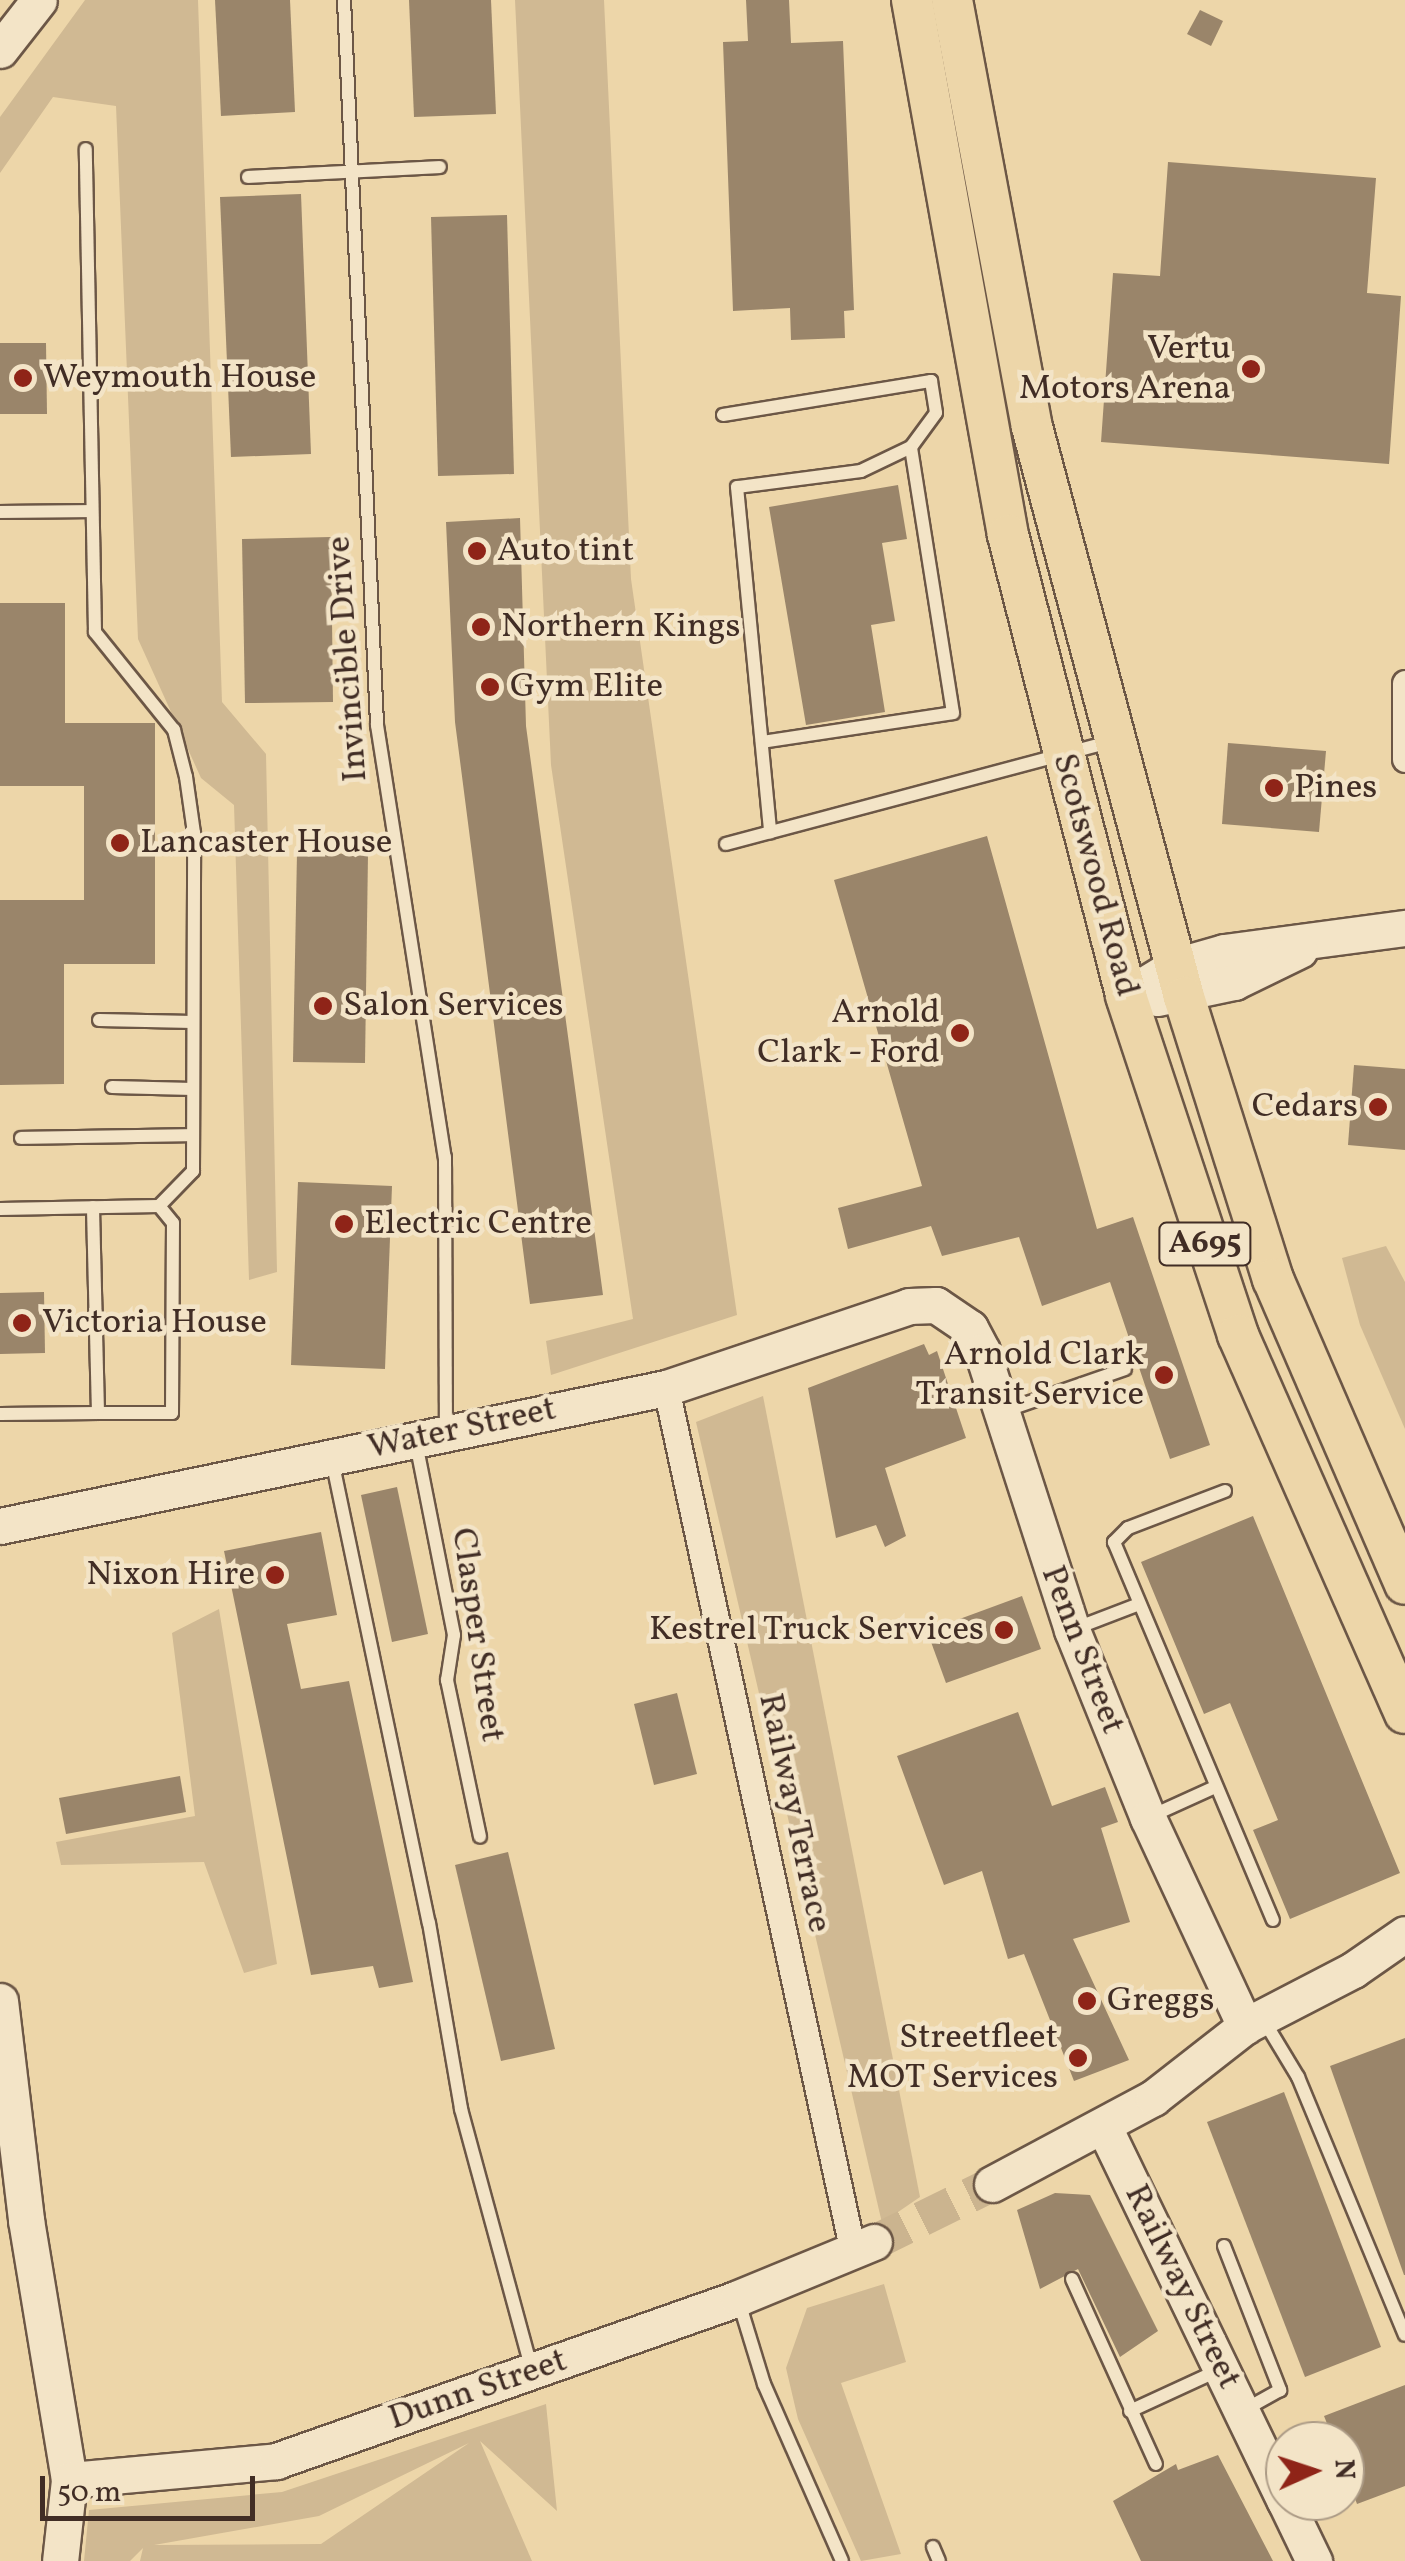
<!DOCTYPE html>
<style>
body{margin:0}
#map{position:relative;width:1405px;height:2561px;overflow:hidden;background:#edd6a9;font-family:Vollkorn,serif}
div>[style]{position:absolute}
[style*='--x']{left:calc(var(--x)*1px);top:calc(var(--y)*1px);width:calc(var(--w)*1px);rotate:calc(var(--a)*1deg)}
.green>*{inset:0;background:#d0b993}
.building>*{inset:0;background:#9a856a}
.secondary-tunnel>*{height:35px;margin-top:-17.5px;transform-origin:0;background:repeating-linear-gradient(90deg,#cbb48f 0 35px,transparent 0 53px)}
.roads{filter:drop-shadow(2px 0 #6c5746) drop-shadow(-2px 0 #6c5746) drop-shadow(0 2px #6c5746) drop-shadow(0 -2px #6c5746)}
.lane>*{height:12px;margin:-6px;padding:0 6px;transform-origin:6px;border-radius:6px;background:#f3e4c7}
.street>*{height:25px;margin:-12.5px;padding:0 12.5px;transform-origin:12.5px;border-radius:12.5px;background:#f3e4c7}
.secondary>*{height:35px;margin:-17.5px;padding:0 17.5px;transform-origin:17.5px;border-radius:17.5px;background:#f3e4c7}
.primary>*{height:40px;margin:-20px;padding:0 20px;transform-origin:20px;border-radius:20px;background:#edd6a9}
.dots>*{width:28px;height:28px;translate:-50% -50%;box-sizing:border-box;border:5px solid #f3e4c7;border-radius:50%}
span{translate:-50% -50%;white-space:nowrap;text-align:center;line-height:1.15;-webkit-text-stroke:9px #f3e4c7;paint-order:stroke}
.shield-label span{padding:2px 8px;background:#f3e4c7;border:2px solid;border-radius:8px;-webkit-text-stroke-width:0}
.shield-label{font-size:32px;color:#412d25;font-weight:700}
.poi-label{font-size:35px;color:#412d25}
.right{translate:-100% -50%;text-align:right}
.left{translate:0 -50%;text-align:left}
.street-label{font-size:35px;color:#412d25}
.north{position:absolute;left:1265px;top:2421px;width:100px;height:100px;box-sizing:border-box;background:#f3e4c7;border:2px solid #ac9b86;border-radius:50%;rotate:87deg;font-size:28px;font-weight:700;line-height:40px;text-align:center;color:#412d25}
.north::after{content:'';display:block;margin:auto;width:35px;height:45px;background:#8f2418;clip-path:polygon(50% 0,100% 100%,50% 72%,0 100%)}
.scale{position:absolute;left:40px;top:2476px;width:215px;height:45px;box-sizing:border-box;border:5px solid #412d25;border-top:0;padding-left:12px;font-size:30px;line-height:35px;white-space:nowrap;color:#412d25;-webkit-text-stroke:8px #f3e4c7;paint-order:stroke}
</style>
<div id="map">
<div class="green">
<i style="clip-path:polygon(85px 0,198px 0,222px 702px,266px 754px,277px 1272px,249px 1280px,234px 805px,201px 778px,138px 639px,116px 106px,53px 97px,0 173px,0 117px)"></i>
<i style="clip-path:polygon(515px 0,604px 0,631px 579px,737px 1315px,551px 1375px,546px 1341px,633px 1319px,551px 765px)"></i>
<i style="clip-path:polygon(1386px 1246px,1405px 1282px,1405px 1429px,1360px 1325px,1342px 1258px)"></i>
<i style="clip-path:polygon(763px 1396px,920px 2197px,882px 2223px,696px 1422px)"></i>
<i style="clip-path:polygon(219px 1609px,277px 1964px,244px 1973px,204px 1862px,61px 1865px,56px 1842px,195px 1816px,172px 1633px)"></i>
<i style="clip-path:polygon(884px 2284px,906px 2362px,841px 2383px,901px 2554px,861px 2561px,798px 2419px,786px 2368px,807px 2308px)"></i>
<i style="clip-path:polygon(evenodd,546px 2404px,557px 2511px,480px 2441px,532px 2561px,140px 2561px,143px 2548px,130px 2561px,84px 2561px,89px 2510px,282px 2492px,546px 2404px,469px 2443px,321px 2544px,154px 2545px,319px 2516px,469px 2443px)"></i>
</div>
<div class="building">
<i style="clip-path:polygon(215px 0,290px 0,295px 112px,221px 116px)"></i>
<i style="clip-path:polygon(409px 0,491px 0,496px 114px,414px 117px)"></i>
<i style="clip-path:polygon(746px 0,789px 0,791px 43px,843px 41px,854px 310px,844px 311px,845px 338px,791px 340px,790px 308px,733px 311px,723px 42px,748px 41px)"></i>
<i style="clip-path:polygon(1200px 10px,1223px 21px,1211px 46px,1187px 34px)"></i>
<i style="clip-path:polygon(1168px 162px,1376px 178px,1367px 293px,1401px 296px,1389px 464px,1101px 442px,1113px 273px,1160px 276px)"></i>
<i style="clip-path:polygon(301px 194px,311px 454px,231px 457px,220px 197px)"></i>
<i style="clip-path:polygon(507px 215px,514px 474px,438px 476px,431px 217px)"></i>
<i style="clip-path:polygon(0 343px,46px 343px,47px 414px,0 414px)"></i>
<i style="clip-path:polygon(898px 485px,907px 539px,882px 543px,895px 621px,871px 625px,885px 712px,806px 725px,769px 507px)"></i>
<i style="clip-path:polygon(520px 518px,526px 726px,603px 1295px,530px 1304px,455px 722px,446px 522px)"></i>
<i style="clip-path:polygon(331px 537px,333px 702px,245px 703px,242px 539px)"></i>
<i style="clip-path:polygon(0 603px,65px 603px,65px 723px,155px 723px,155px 964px,64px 964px,64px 1084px,0 1085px,0 900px,84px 900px,84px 786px,0 786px)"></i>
<i style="clip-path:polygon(1228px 743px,1326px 751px,1319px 832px,1222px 824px)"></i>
<i style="clip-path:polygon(987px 836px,1097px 1229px,1133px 1217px,1210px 1445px,1170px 1459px,1110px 1282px,1042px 1306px,1019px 1237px,942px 1256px,931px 1226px,848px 1249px,838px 1208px,922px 1186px,834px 880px)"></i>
<i style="clip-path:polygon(297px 853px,368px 854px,365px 1063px,293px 1062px)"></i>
<i style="clip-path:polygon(1354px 1065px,1405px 1069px,1405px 1150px,1348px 1145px)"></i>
<i style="clip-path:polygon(298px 1182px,392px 1186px,385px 1369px,291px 1365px)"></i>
<i style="clip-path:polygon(44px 1292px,45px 1353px,0 1354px,0 1293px)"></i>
<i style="clip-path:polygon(924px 1344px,929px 1355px,937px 1351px,966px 1438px,885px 1468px,906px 1536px,885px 1547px,876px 1525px,836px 1538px,808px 1388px)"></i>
<i style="clip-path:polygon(397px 1487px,428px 1634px,392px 1642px,361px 1495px)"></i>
<i style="clip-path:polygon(1253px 1516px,1400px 1873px,1290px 1919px,1253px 1830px,1278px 1820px,1230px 1703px,1204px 1714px,1141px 1562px)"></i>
<i style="clip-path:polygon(321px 1532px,337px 1615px,287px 1624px,301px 1689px,349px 1681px,413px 1982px,379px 1988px,373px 1966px,311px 1975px,224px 1551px)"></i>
<i style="clip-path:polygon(1022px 1596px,1041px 1649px,946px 1683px,927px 1631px)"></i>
<i style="clip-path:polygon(677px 1693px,697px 1774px,654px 1785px,634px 1704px)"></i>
<i style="clip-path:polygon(1018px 1712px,1052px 1806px,1105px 1787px,1118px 1822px,1101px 1828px,1130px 1922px,1073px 1939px,1129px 2060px,1074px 2081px,1024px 1954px,1008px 1959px,982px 1871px,944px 1885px,897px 1756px)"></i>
<i style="clip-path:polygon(180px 1776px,186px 1812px,66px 1834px,59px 1798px)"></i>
<i style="clip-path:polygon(508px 1852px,555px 2049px,501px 2061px,455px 1865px)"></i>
<i style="clip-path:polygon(1405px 2038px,1405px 2275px,1404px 2275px,1330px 2066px)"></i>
<i style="clip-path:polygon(1284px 2092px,1381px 2347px,1305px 2377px,1207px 2122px)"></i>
<i style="clip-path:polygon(1055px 2193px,1090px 2195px,1158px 2331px,1120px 2357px,1078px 2269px,1040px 2289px,1017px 2210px)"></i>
<i style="clip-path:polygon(1405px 2385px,1405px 2486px,1357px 2504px,1345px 2471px,1345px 2441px,1334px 2441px,1324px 2416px)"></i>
<i style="clip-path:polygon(1218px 2455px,1273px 2561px,1141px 2561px,1113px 2501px,1176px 2464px,1178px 2470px)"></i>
</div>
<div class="secondary-tunnel">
<i style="--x:874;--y:2242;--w:131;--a:-26.2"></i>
</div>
<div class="roads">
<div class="lane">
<i style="--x:344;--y:0;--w:726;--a:87.39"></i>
<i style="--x:377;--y:725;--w:437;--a:81.1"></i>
<i style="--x:445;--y:1157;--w:273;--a:89.8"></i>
<i style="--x:248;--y:177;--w:192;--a:-3"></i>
<i style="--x:723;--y:415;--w:211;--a:-9.3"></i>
<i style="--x:931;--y:381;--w:32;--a:81"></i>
<i style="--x:936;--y:413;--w:42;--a:126.3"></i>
<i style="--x:0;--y:512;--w:91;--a:-0.6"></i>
<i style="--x:762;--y:742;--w:193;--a:-8.6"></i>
<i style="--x:953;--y:713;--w:269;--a:-99"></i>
<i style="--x:911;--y:447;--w:55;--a:154.4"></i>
<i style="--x:861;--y:471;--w:125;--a:172.6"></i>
<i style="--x:737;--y:487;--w:347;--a:84.5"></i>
<i style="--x:726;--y:844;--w:397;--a:-14.9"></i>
<i style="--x:99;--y:1020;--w:94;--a:1.2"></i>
<i style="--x:112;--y:1087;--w:81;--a:1.4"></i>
<i style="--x:21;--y:1138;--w:172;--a:-1"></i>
<i style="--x:0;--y:1209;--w:159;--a:-1.1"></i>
<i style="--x:159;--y:1206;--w:49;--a:-45.8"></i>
<i style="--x:193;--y:1171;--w:338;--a:-89.8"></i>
<i style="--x:194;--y:833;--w:57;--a:-98.1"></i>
<i style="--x:186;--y:777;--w:49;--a:-104.3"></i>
<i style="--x:174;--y:730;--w:126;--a:-128.9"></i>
<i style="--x:95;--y:632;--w:483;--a:-91.1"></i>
<i style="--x:1004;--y:1411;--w:128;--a:-19.1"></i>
<i style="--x:98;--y:1413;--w:74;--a:0"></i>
<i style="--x:172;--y:1413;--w:190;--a:-89.7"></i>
<i style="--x:173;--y:1223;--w:22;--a:-129"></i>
<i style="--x:0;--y:1414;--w:98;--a:-0.6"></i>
<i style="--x:98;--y:1413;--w:206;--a:-91.4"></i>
<i style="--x:416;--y:1443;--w:196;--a:78.8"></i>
<i style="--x:454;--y:1635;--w:46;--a:98.8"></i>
<i style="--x:447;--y:1680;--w:160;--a:78.1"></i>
<i style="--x:332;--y:1460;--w:473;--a:78.2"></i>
<i style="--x:429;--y:1923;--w:189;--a:80.2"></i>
<i style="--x:461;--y:2109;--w:267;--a:74.8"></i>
<i style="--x:1225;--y:1491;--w:104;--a:159.1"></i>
<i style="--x:1128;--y:1528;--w:20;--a:135"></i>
<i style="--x:1114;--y:1542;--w:410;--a:67.2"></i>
<i style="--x:1074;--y:1629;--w:67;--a:-20.9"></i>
<i style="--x:1149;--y:1817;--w:72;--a:-24.4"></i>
<i style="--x:1263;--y:2019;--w:68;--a:58.9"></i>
<i style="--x:1298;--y:2077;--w:279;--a:67.5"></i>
<i style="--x:1224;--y:2246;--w:155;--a:68.7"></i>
<i style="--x:1280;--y:2390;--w:41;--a:150.9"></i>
<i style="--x:1072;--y:2279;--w:203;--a:65.6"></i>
<i style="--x:738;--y:2299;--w:89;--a:73"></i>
<i style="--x:764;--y:2384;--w:193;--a:66.2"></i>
<i style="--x:1130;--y:2411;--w:98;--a:-24.7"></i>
<i style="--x:933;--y:2547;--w:15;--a:67"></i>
</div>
<div class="street">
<i style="--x:1405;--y:683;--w:76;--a:90"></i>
<i style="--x:666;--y:1388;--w:884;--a:77.79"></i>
</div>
<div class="secondary">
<i style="--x:0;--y:50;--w:63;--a:-52"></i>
<i style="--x:1126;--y:996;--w:57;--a:-31.5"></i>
<i style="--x:1175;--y:966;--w:51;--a:-15.9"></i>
<i style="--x:1224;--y:952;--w:183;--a:-7.6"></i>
<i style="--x:1157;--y:998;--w:79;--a:-11.7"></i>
<i style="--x:1234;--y:982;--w:73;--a:-25.9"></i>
<i style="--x:0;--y:1526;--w:680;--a:-11.71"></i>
<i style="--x:666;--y:1388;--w:256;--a:-18.6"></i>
<i style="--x:909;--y:1306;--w:27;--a:-2"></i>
<i style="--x:936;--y:1305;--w:41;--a:34.1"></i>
<i style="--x:970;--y:1328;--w:26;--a:62"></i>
<i style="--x:982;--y:1351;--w:293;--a:72.1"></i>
<i style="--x:1072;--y:1630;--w:203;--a:68"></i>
<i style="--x:1148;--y:1818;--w:230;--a:65"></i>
<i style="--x:0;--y:2001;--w:221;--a:83.2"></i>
<i style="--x:26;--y:2220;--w:264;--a:80.6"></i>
<i style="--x:69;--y:2480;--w:81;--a:96.3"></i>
<i style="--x:1104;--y:2127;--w:415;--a:64.2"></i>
<i style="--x:992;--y:2184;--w:183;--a:-28.1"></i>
<i style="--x:1153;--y:2098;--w:117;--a:-38"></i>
<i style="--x:1245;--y:2026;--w:122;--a:-27.4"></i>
<i style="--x:1353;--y:1970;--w:63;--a:-34.7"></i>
<i style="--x:69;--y:2480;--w:208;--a:-5.2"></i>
<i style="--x:276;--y:2461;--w:490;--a:-19.4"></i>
<i style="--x:738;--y:2298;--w:147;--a:-22.4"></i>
<i style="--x:1285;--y:2501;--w:67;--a:64.2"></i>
</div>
<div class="primary">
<i style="--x:912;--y:0;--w:544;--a:79.83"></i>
<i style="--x:1008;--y:535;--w:476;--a:75.6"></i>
<i style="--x:1126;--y:996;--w:357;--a:71.7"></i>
<i style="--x:1238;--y:1335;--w:413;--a:66.2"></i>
<i style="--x:952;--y:0;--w:434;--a:79.4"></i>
<i style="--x:1032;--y:427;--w:590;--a:75.07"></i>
<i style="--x:1184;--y:997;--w:296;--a:72.5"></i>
<i style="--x:1273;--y:1279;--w:332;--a:66.6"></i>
</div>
</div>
<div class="dots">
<i style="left:1251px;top:369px;background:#8f2418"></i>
<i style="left:23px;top:378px;background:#8f2418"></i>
<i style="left:477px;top:551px;background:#8f2418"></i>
<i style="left:481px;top:627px;background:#8f2418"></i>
<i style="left:490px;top:687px;background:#8f2418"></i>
<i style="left:1274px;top:788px;background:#8f2418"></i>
<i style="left:120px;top:843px;background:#8f2418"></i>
<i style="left:323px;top:1006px;background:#8f2418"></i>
<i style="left:960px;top:1033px;background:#8f2418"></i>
<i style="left:1378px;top:1107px;background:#8f2418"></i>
<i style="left:344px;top:1224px;background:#8f2418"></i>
<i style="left:22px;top:1323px;background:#8f2418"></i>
<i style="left:1164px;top:1375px;background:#8f2418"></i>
<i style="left:275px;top:1575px;background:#8f2418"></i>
<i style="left:1004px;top:1630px;background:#8f2418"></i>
<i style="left:1087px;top:2001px;background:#8f2418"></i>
<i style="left:1078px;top:2058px;background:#8f2418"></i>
</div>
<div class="shield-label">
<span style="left:1205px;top:1244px">A695</span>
</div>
<div class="poi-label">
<span class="right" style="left:1231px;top:369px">Vertu<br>Motors Arena</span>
<span class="left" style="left:43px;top:378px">Weymouth House</span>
<span class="left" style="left:497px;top:551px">Auto tint</span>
<span class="left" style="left:501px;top:627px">Northern Kings</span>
<span class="left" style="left:510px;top:687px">Gym Elite</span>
<span class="left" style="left:1294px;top:788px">Pines</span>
<span class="left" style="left:140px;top:843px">Lancaster House</span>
<span class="left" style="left:343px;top:1006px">Salon Services</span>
<span class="right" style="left:940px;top:1033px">Arnold<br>Clark - Ford</span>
<span class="right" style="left:1358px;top:1107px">Cedars</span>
<span class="left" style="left:364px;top:1224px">Electric Centre</span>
<span class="left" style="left:42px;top:1323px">Victoria House</span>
<span class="right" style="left:1144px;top:1375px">Arnold Clark<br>Transit Service</span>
<span class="right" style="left:255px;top:1575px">Nixon Hire</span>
<span class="right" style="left:984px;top:1630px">Kestrel Truck Services</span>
<span class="left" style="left:1107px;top:2001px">Greggs</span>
<span class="right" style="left:1058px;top:2058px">Streetfleet<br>MOT Services</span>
</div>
<div class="street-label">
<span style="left:348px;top:659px;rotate:-94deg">Invincible Drive</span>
<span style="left:1095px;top:875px;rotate:75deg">Scotswood Road</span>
<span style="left:462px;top:1429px;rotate:-12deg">Water Street</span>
<span style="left:477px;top:1635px;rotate:82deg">Clasper Street</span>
<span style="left:1082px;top:1650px;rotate:69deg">Penn Street</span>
<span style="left:794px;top:1813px;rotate:78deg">Railway Terrace</span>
<span style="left:1182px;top:2287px;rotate:64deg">Railway Street</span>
<span style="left:478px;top:2390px;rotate:-19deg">Dunn Street</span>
</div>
<div class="north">N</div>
<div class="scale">50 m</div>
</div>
